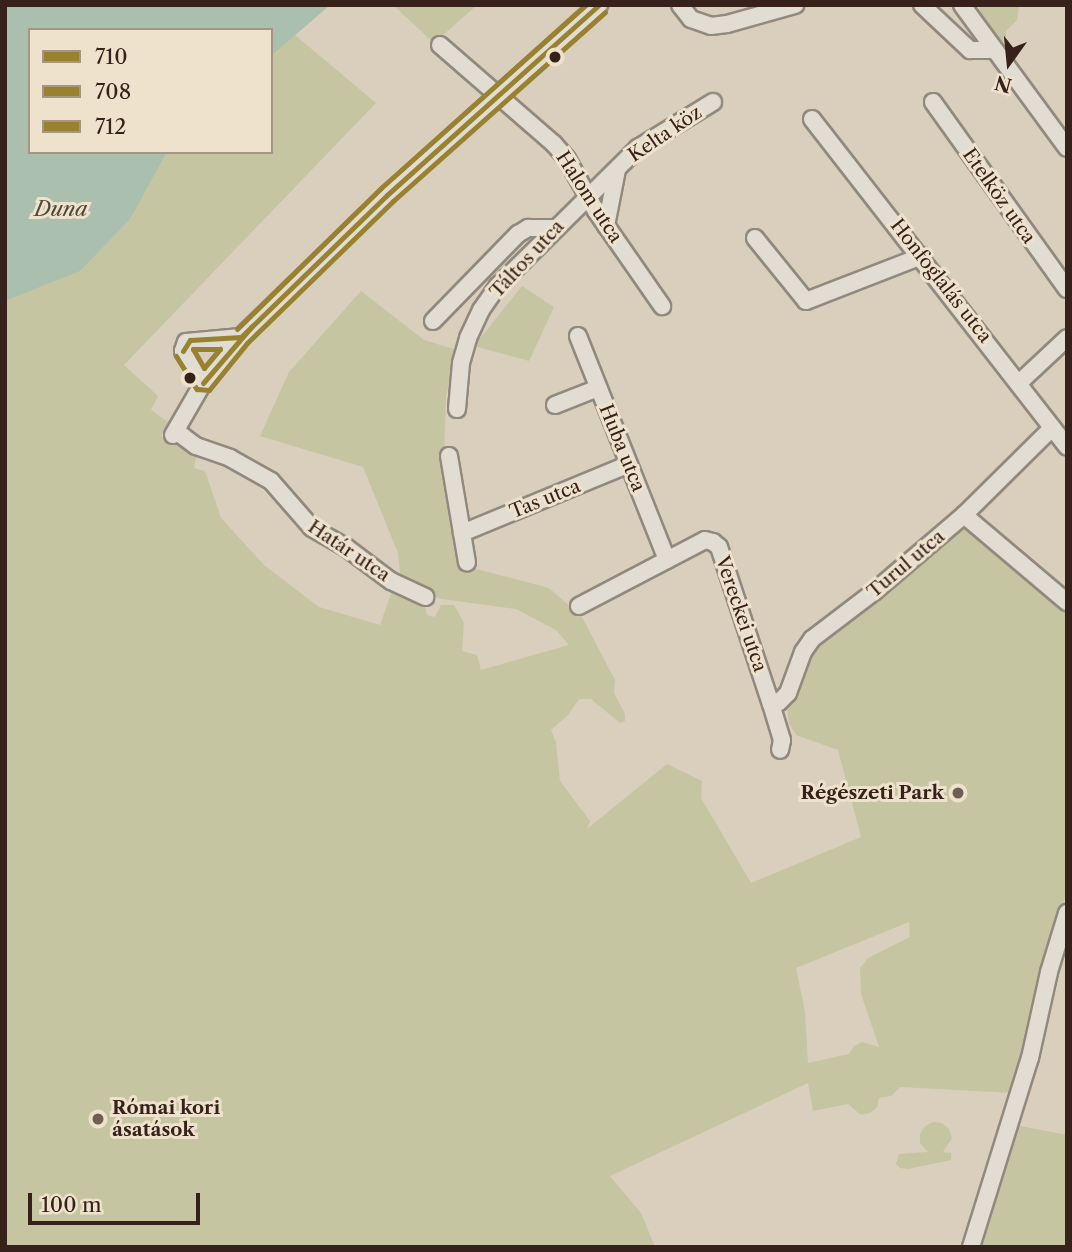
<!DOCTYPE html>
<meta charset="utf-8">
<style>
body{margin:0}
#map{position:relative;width:1072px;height:1252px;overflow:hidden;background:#d9cfbc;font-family:"Libre Caslon Text",serif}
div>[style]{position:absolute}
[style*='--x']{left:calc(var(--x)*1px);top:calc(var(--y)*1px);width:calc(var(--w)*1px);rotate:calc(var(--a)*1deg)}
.green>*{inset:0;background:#c5c5a2}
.water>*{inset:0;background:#aabfae}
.roads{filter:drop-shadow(2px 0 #92897e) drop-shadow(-2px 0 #92897e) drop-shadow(0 2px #92897e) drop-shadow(0 -2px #92897e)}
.minor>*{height:16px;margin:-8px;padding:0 8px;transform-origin:8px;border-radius:8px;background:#e2ddd3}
.bus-1>*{height:5px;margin:-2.5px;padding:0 2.5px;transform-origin:2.5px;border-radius:2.5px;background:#98822f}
.bus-2>*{height:5px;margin:-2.5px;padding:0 2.5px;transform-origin:2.5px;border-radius:2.5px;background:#98822f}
.bus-3>*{height:5px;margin:-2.5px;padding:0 2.5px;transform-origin:2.5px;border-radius:2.5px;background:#98822f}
.dots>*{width:19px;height:19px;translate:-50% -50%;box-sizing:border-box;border:4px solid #eee2cc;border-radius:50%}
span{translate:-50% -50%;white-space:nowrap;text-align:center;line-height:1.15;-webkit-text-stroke:6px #eee2cc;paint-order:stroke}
.street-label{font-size:19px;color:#36221b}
.poi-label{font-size:19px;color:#36221b;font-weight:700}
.right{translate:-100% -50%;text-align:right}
.left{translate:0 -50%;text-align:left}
.water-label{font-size:21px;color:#4e483e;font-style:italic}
.frame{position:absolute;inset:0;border:7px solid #36221b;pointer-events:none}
.legend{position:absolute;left:28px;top:28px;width:245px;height:126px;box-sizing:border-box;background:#eee2cc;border:2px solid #a49585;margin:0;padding:9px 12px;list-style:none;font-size:21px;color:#36221b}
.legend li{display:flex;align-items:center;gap:14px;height:35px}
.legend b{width:35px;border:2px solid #a49585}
.north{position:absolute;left:974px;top:28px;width:70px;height:70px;-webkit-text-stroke:5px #eee2cc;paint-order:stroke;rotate:195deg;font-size:19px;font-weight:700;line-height:28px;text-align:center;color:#36221b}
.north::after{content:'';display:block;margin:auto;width:24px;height:32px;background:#36221b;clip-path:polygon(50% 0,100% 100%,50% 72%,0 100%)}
.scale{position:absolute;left:28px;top:1193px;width:172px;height:32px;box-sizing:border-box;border:4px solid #36221b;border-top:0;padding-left:9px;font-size:21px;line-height:24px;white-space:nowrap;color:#36221b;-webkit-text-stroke:5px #eee2cc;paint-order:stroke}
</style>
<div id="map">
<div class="green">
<i style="clip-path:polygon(393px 5px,477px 5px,434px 43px)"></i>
<i style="clip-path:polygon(980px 5px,1019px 5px,1017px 20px,1006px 31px,1006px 39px,1003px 42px,996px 39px,979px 12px)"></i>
<i style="clip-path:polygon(evenodd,295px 35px,376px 103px,124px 365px,158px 396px,151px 410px,168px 422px,161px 436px,197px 452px,194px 468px,205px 471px,221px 518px,264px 565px,319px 607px,380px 625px,392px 591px,425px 605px,427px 615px,435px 617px,441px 605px,454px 605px,464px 623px,462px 651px,477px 655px,481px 670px,569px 645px,556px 630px,516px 609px,442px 599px,421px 593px,396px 581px,400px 573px,398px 553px,363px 467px,260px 436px,289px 372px,361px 291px,424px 340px,457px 350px,446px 396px,444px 456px,461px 565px,549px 588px,582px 617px,615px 680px,614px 693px,625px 714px,625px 721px,620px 723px,591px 699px,579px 699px,568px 715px,551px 730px,556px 743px,560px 781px,590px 821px,587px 829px,667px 764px,702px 781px,701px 798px,751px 883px,861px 837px,838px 750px,796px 735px,789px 723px,787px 707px,812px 647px,965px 523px,1067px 612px,1067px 889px,1026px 1057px,1013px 1093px,900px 1087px,891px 1096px,879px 1098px,877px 1107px,870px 1113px,861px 1115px,848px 1104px,813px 1111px,808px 1083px,610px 1176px,641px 1213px,655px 1247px,5px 1247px,5px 301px,24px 292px,131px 218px,167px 152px,271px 152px,271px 56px,295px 35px,909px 922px,910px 937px,868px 958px,860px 968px,861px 994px,879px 1047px,862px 1042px,854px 1046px,849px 1054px,808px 1063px,805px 1012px,796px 968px,909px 922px)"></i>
<i style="clip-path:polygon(522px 286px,554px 307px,529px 361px,474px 346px)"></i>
<i style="clip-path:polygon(933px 1122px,942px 1123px,949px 1129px,952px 1138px,943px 1152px,951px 1153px,951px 1160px,908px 1169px,900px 1168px,896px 1164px,899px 1154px,928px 1152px,920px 1143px,920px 1134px,925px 1126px)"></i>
<i style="clip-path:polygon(1015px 1125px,1067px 1135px,1067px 1247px,981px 1247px)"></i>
</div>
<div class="water">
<i style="clip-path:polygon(5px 5px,330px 5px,271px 56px,271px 30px,30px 30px,30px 152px,167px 152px,131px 218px,80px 271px,5px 301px)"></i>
</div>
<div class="roads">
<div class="minor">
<i style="--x:680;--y:5;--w:18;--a:52"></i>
<i style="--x:691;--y:19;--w:21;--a:19"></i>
<i style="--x:711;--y:26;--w:16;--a:-7"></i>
<i style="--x:727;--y:24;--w:71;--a:-15.6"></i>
<i style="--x:922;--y:5;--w:66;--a:43.2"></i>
<i style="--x:970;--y:50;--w:23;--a:0"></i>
<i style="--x:962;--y:5;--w:177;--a:53.7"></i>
<i style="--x:440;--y:45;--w:151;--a:41"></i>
<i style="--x:554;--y:144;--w:20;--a:49"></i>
<i style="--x:567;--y:159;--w:60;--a:60.9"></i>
<i style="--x:596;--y:211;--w:116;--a:55.2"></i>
<i style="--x:933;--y:102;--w:230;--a:54.4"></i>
<i style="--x:812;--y:119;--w:415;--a:52.1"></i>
<i style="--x:606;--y:226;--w:57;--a:-78.9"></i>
<i style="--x:755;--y:238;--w:81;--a:51"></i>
<i style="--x:806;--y:301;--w:124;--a:-21.2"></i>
<i style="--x:433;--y:321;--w:122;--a:-45.7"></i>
<i style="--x:518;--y:234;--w:12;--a:-31"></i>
<i style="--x:528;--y:228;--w:27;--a:0"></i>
<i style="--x:578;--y:336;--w:241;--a:68.3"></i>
<i style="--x:1020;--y:382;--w:64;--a:-43.1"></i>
<i style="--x:203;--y:383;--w:38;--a:-122"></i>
<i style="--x:183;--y:351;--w:9;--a:-72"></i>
<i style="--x:186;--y:342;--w:55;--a:-5.2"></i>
<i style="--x:555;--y:405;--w:46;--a:-21.6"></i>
<i style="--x:457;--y:409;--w:46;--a:-85"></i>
<i style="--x:461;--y:363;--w:26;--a:-74"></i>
<i style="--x:468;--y:338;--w:31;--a:-65"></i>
<i style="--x:481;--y:310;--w:29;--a:-55"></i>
<i style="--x:498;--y:286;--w:197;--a:-44.6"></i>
<i style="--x:638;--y:148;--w:88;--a:-31.5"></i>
<i style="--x:176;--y:431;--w:25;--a:37"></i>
<i style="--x:196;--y:446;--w:36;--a:19"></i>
<i style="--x:230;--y:458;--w:47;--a:29.3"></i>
<i style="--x:271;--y:481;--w:62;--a:48.9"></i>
<i style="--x:312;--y:528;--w:40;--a:29.7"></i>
<i style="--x:347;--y:548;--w:55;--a:36.9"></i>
<i style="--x:391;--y:581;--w:38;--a:25"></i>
<i style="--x:173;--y:435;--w:60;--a:-60"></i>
<i style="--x:203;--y:383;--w:60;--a:-50.4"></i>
<i style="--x:241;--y:337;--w:204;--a:-44.2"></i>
<i style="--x:387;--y:195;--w:285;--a:-41.9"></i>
<i style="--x:449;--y:456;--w:108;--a:80.4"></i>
<i style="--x:964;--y:515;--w:135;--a:40.2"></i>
<i style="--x:462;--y:533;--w:178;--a:-22.4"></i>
<i style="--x:579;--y:606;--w:142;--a:-27.6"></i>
<i style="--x:705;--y:540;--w:8;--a:14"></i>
<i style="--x:713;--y:542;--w:8;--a:40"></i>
<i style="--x:719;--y:547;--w:165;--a:71.7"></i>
<i style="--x:771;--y:704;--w:38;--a:73"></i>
<i style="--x:782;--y:740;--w:10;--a:101"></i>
<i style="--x:771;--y:704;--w:8;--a:-14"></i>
<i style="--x:779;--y:702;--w:13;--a:-45"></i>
<i style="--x:788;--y:693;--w:44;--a:-69.9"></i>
<i style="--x:803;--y:652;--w:16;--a:-55"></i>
<i style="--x:812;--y:639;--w:79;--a:-37.3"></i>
<i style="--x:875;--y:591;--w:117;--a:-40.5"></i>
<i style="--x:964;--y:515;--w:124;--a:-44.7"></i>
<i style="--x:971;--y:1247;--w:198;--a:-72.7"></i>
<i style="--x:1030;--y:1058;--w:88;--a:-77.5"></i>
<i style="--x:1049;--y:972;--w:62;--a:-73"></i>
</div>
</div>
<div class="bus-1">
<i style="--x:183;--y:351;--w:13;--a:-58"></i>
<i style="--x:190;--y:340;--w:51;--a:-3.4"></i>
<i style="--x:241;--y:337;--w:204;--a:-44.2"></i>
<i style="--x:387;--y:195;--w:285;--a:-41.9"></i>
<i style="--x:203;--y:383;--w:75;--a:-49.3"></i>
</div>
<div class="bus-2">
<i style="--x:176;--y:356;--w:39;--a:58"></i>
<i style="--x:197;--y:389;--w:12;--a:5"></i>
<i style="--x:209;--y:390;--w:60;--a:-51"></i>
<i style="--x:247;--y:343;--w:204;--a:-44.2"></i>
<i style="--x:393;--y:201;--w:284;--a:-41.7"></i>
</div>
<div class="bus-3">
<i style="--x:237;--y:329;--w:202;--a:-44.4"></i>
<i style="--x:381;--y:188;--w:275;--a:-41.8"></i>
<i style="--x:193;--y:349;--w:27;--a:0"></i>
<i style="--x:220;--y:349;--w:25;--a:130"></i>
<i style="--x:204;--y:368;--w:22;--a:-120"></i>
</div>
<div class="dots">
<i style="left:555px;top:57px;background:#36221b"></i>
<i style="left:190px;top:378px;background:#36221b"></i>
<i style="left:958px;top:793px;background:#6f5f53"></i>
<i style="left:98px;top:1119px;background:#6f5f53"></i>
</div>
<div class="street-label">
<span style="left:665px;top:134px;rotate:-34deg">Kelta köz</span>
<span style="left:999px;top:196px;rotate:55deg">Etelköz utca</span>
<span style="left:589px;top:197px;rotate:57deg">Halom utca</span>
<span style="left:527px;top:259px;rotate:-47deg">Táltos utca</span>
<span style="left:941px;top:281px;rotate:52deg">Honfoglalás utca</span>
<span style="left:622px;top:448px;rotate:68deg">Huba utca</span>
<span style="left:545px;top:499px;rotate:-22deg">Tas utca</span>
<span style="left:349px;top:551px;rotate:34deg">Határ utca</span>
<span style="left:906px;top:564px;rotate:-40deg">Turul utca</span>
<span style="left:741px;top:614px;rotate:71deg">Vereckei utca</span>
</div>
<div class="poi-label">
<span class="right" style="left:944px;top:793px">Régészeti Park</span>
<span class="left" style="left:112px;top:1119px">Római kori<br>ásatások</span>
</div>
<div class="water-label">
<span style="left:61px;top:209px">Duna</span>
</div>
<div class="frame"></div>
<ul class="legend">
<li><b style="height:9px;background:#98822f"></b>710</li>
<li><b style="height:9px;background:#98822f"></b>708</li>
<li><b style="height:9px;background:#98822f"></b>712</li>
</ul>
<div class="north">N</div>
<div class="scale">100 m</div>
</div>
